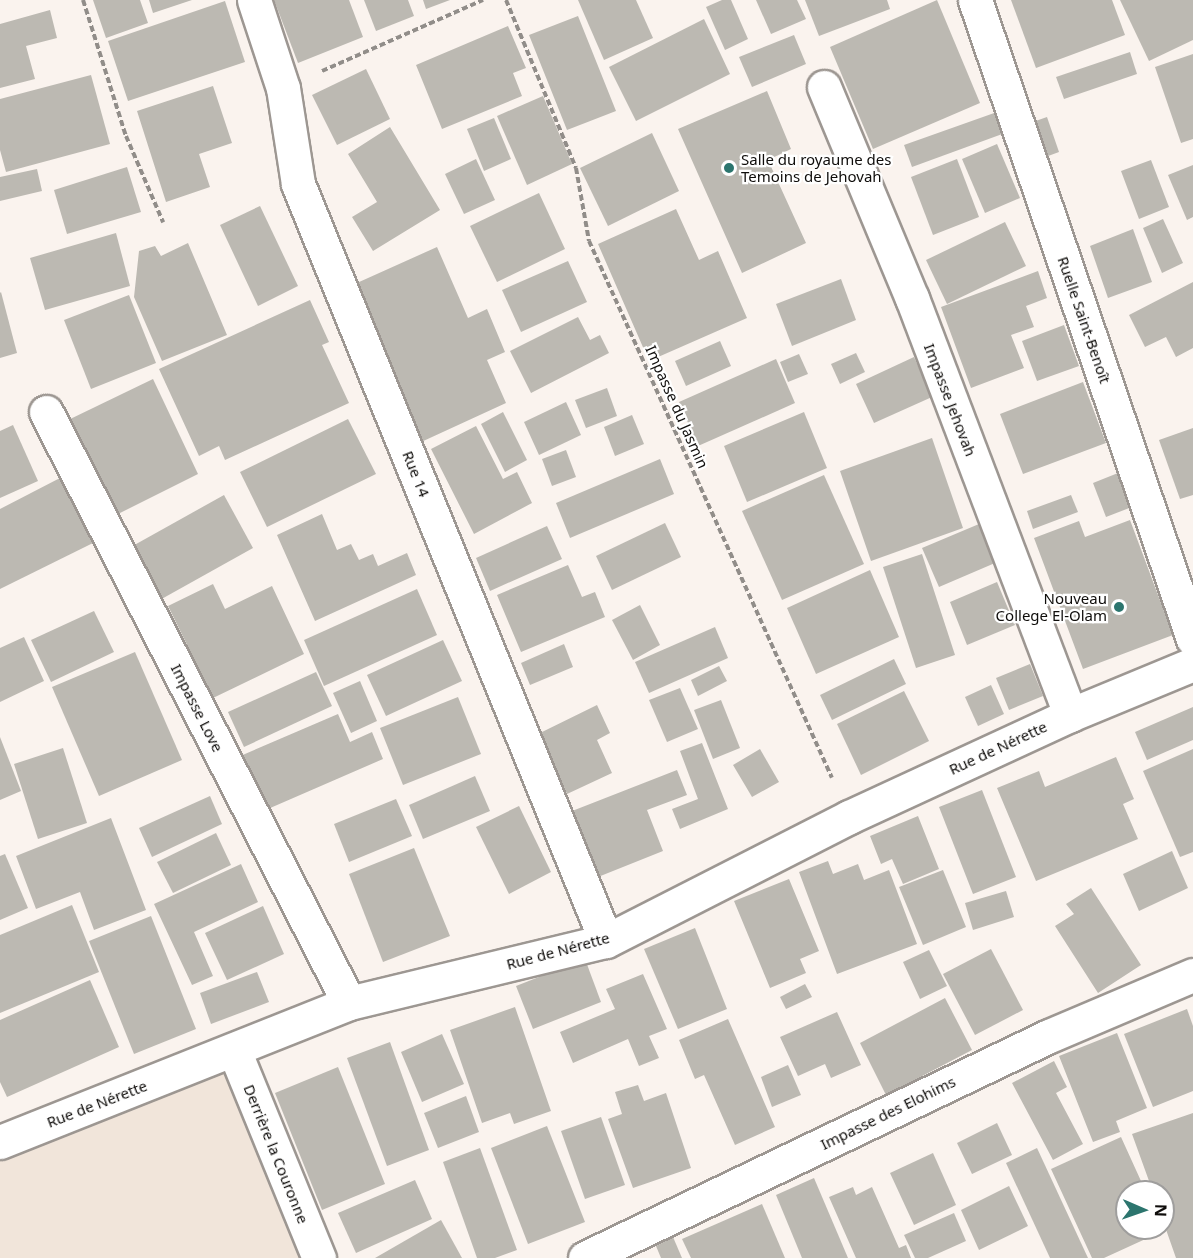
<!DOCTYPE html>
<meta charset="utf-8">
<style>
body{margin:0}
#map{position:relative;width:1193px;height:1258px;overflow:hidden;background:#faf3ee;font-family:"Noto Sans",sans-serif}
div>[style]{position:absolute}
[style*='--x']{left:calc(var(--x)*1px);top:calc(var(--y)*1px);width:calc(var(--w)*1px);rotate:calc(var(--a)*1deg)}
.built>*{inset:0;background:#f1e5da}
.building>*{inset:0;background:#bcb9b2}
.path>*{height:4px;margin-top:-2px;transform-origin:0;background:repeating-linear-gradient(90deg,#918d89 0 6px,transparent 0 9px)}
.roads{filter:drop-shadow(2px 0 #9d9792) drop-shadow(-2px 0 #9d9792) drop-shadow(0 2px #9d9792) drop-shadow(0 -2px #9d9792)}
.minor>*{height:33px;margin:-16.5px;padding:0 16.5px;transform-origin:16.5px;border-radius:16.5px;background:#fff}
.dots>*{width:16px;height:16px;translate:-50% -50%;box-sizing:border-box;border:3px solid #fff;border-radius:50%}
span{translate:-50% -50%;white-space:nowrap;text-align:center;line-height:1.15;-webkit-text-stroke:4.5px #fff;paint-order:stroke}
.poi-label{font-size:15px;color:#0f0d0b}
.left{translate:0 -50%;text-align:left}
.right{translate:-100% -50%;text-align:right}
.street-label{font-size:15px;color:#0f0d0b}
.north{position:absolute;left:1115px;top:1180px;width:60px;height:60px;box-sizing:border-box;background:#fff;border:2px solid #9f9e9d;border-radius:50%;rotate:92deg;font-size:16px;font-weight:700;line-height:24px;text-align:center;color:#0f0d0b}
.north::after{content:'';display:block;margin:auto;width:21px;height:27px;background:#2c756e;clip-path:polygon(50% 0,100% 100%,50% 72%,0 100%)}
</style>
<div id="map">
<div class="built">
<i style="clip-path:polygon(226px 1070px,305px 1258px,0 1258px,0 1159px)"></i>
</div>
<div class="building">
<i style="clip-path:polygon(93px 0,140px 0,148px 23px,106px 38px)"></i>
<i style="clip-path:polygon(149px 0,192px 0,153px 13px)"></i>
<i style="clip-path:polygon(274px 0,349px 0,363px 37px,298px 63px)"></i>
<i style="clip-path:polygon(364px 0,408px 0,414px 16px,376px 31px)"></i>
<i style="clip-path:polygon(423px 0,450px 0,426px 9px)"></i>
<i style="clip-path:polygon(578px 0,636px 0,653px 38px,604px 60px)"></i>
<i style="clip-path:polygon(722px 0,731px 0,748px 39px,725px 50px,706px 7px)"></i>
<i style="clip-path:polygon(756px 0,797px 0,806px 19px,771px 34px)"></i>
<i style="clip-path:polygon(805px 0,887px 0,890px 9px,819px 36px)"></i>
<i style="clip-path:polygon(937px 0,980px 103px,873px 149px,830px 47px)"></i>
<i style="clip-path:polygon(1011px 0,1112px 0,1125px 35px,1036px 68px)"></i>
<i style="clip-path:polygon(1120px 0,1193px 0,1193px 40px,1149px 61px)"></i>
<i style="clip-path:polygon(225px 1px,245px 62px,128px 101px,108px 41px)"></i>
<i style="clip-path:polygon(50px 10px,57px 38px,26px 46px,35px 79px,0 88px,0 24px)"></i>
<i style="clip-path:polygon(578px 16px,616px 111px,567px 130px,529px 35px)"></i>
<i style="clip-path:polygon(704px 19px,730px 74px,636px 121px,609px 67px)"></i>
<i style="clip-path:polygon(508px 26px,526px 68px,513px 73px,522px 96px,442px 129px,416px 65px)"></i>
<i style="clip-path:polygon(794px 35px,806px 64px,752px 87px,739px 57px)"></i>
<i style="clip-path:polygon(1130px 52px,1137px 74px,1064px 99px,1056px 77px)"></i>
<i style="clip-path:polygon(1193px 54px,1193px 139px,1181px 143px,1155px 67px)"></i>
<i style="clip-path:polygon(366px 69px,390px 119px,337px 145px,312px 95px)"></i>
<i style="clip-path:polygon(91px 75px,110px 144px,6px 172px,0 150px,0 99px)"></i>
<i style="clip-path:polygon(213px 86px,232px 143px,199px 154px,210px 187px,166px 202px,137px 111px)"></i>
<i style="clip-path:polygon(767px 91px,791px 149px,768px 160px,806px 243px,742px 273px,678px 129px)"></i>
<i style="clip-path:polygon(543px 96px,572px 164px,527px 185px,497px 116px)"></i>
<i style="clip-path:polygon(997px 112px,1005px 133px,912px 167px,904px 145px)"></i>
<i style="clip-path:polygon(1047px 117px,1059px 152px,1040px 159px,1027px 124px)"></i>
<i style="clip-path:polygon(494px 118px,511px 159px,484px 171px,467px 129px)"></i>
<i style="clip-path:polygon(390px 127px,440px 210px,373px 251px,352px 217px,377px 202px,348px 154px)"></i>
<i style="clip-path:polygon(652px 133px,679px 191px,608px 226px,580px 168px)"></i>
<i style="clip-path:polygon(997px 144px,1020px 198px,985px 213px,962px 159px)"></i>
<i style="clip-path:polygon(476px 159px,495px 200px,464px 214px,445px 174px)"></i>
<i style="clip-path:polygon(957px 159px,979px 217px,933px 235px,911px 177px)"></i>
<i style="clip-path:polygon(1151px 160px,1169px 207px,1139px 219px,1121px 171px)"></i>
<i style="clip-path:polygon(1193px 165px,1193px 217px,1187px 220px,1168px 175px)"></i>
<i style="clip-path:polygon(127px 167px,141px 212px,67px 234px,54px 190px)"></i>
<i style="clip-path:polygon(37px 169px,42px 191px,0 201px,0 177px)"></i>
<i style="clip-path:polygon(539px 193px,565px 249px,497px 282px,470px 226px)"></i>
<i style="clip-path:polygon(260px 206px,298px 286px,258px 306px,220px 225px)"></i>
<i style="clip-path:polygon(676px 209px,699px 260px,718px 251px,747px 318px,649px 361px,598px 244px)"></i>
<i style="clip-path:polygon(1163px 219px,1183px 263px,1162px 273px,1143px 228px)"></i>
<i style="clip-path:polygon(1005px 222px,1026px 266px,947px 304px,926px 260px)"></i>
<i style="clip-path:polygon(1133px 229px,1152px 282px,1108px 298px,1090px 246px)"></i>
<i style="clip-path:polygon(116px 233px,130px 286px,45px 310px,30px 258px)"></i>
<i style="clip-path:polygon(188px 243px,227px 335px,162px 361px,134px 297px,139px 251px,155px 246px,161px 256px)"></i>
<i style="clip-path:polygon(437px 247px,468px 318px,487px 309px,505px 352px,487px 360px,506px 403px,419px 443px,348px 287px)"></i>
<i style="clip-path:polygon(568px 261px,587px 302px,521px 332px,502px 290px)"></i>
<i style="clip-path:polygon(1038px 271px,1047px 298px,1026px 306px,1034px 327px,1011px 335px,1024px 368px,971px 388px,941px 307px)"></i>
<i style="clip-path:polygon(841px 279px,856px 320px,792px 346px,776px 304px)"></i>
<i style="clip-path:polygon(1193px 282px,1193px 348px,1176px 357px,1166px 337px,1145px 347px,1129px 315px)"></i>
<i style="clip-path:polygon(1px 292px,17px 353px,0 358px,0 293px)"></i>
<i style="clip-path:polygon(129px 295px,156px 363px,91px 389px,64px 320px)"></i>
<i style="clip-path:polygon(310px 300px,329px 342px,322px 345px,349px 403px,225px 460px,219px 446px,199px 456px,159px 369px)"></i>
<i style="clip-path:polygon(578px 317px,590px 340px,600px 335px,609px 353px,531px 393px,510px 351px)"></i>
<i style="clip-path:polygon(1064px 325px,1079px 366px,1037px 381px,1022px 341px)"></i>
<i style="clip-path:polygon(720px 341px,731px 366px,686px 386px,675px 361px)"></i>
<i style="clip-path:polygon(856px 353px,865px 372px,840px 384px,831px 364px)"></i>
<i style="clip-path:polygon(799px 354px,808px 374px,788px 382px,780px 362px)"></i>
<i style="clip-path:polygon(914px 357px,932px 397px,874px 423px,856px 384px)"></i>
<i style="clip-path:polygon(776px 359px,795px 403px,698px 446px,679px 402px)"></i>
<i style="clip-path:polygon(153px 379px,198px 474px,110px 518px,64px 422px)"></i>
<i style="clip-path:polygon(1083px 382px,1106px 443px,1023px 474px,1000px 414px)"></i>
<i style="clip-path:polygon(607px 388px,617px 416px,586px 428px,575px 400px)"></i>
<i style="clip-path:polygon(566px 402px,581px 435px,539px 455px,524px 422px)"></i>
<i style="clip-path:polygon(503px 412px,527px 460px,505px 472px,481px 424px)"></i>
<i style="clip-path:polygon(804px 412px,827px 468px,747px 502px,724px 446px)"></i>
<i style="clip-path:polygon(632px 415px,644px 444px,615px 456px,604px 427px)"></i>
<i style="clip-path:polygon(348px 419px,376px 474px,267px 527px,240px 472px)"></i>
<i style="clip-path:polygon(13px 425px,38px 481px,0 498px,0 431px)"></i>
<i style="clip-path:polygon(476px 426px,503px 479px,517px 472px,532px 503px,474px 534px,431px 449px)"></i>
<i style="clip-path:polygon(1193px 428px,1193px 495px,1180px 499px,1159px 440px)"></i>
<i style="clip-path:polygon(932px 438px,963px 528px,871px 561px,840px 471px)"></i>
<i style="clip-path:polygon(566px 450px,576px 477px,552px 486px,542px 459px)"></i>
<i style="clip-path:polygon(660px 459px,674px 494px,570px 538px,556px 503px)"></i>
<i style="clip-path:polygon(1123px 471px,1137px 505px,1106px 517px,1093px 483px)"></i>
<i style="clip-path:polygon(824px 475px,864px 564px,782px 600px,742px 511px)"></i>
<i style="clip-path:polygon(60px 478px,93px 543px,0 589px,0 509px)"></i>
<i style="clip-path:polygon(224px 495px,253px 548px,158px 601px,129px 548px)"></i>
<i style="clip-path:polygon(1071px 495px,1078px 512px,1033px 529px,1027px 511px)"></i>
<i style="clip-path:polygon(322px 514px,337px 550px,351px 544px,359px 560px,373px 554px,378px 566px,407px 553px,416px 575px,315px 621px,277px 535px)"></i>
<i style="clip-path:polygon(1130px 520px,1173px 635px,1083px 669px,1034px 538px,1079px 521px,1085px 537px)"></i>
<i style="clip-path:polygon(665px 523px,681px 557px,612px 590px,596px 556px)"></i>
<i style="clip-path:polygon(979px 524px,995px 563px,939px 587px,922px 548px)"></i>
<i style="clip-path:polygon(547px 526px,562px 559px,490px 591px,476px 558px)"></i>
<i style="clip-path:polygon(922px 554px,955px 655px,916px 668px,883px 567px)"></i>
<i style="clip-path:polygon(568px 565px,582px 597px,595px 592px,605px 617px,521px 652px,497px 595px)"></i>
<i style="clip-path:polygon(870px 570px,899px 637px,816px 674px,787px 608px)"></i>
<i style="clip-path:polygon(997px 582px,1015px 625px,967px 645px,950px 602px)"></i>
<i style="clip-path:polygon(213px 584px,225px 609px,272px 586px,304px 654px,213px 698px,168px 606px)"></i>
<i style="clip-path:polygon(417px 589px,437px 635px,324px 686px,304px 640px)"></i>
<i style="clip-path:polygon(640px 605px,660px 645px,633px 660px,612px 620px)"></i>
<i style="clip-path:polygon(94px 611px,114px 652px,51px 682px,31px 640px)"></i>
<i style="clip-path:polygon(715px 627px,728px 658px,649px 693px,635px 662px)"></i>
<i style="clip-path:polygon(24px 637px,44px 681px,0 702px,0 648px)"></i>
<i style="clip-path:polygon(443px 640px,462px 681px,386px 716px,367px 675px)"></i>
<i style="clip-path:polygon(564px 644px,573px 667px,530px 685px,521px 663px)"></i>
<i style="clip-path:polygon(135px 652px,182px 760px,99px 796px,52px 687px)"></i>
<i style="clip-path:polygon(894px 659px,906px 684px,832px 720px,820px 695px)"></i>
<i style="clip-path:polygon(1030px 664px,1043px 696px,1009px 710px,996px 678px)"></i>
<i style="clip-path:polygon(719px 666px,727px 681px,698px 696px,691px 680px)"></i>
<i style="clip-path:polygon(316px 672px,332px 706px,244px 747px,228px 712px)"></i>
<i style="clip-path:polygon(360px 681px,377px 721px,351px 733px,333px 693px)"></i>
<i style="clip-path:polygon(991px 685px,1004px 714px,978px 726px,965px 697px)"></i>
<i style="clip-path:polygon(680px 688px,698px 729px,667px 742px,649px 700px)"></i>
<i style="clip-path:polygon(904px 691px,929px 741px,861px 775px,837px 724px)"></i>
<i style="clip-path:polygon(458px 697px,481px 754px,403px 785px,380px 728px)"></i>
<i style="clip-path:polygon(721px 700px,740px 748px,713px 759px,694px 710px)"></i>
<i style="clip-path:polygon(597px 705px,610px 733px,597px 740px,612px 773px,567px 794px,540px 733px)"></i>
<i style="clip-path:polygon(1193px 707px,1193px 740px,1147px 760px,1135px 732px)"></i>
<i style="clip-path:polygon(338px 714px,350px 742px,372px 732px,383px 759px,261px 812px,238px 757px)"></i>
<i style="clip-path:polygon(0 737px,21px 791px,0 800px)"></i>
<i style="clip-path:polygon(702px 743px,728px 809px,680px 829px,672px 809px,698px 799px,680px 751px)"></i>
<i style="clip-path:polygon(63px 748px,87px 823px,38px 839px,14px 764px)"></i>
<i style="clip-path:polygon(760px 749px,779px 782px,752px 797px,733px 765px)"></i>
<i style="clip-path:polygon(1193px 749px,1193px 852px,1180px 857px,1143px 771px)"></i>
<i style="clip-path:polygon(1116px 757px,1134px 799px,1123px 804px,1138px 839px,1036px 881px,997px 788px,1039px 771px,1045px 787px)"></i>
<i style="clip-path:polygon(677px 770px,687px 795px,647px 810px,663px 851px,593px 879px,567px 813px)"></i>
<i style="clip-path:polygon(475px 776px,490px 811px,423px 839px,409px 805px)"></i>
<i style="clip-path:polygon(982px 790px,1016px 877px,973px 894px,939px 807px)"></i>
<i style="clip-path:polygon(210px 796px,222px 824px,152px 857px,139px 828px)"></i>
<i style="clip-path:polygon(396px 799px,412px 836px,349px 862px,334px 824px)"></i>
<i style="clip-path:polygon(519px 806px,551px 872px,509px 894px,476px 827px)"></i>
<i style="clip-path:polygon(918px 816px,939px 869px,903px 884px,892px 859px,881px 864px,870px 836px)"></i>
<i style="clip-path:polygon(111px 818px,146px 910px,94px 930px,80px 892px,36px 909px,16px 856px)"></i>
<i style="clip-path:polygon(216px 833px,231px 865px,173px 893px,157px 862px)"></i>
<i style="clip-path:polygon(414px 848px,450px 936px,383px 962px,349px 874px)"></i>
<i style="clip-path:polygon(1172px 851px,1188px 888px,1139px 911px,1123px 874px)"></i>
<i style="clip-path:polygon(5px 854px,28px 908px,0 920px,0 856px)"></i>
<i style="clip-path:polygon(828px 861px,833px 874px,858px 864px,864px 880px,889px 870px,917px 944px,837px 974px,799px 872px)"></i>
<i style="clip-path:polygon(241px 864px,258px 902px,194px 932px,213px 976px,192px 985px,154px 904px)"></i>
<i style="clip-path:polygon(943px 870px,966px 927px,923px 945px,899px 887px)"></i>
<i style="clip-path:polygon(789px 879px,819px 951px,800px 959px,806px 973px,770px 988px,734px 901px)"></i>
<i style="clip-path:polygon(1091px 888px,1141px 965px,1098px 993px,1055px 926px,1074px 914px,1066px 904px)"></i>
<i style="clip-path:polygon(1006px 891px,1014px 917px,973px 930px,965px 903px)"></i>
<i style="clip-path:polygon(72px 905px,99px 972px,0 1013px,0 935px)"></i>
<i style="clip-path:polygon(263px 906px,284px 954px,227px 980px,205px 933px)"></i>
<i style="clip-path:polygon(151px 916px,196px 1029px,134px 1054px,89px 941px)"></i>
<i style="clip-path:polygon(695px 928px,727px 1009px,678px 1029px,644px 949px)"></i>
<i style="clip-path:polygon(991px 949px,1023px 1010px,975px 1035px,943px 974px)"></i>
<i style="clip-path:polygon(929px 950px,947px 986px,920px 999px,903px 962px)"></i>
<i style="clip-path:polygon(585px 959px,601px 1002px,533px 1029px,516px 986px)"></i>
<i style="clip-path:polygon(257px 972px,269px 1002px,211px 1024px,200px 993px)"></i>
<i style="clip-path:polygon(643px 974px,667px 1029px,649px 1036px,659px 1058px,639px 1066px,628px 1039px,573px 1063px,560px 1032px,615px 1009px,606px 989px)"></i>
<i style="clip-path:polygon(90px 980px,119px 1047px,7px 1097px,0 1082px,0 1020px)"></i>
<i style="clip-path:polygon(805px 984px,812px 997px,786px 1009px,780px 997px)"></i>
<i style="clip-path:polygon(945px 998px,972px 1050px,886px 1095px,860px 1043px)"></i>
<i style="clip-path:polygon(515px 1007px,551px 1111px,514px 1124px,510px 1113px,482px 1123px,450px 1030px)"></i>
<i style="clip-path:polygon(1187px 1009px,1193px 1026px,1193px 1091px,1153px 1107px,1124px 1034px)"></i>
<i style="clip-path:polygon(837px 1012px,861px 1065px,831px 1078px,825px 1064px,798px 1076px,780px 1037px)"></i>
<i style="clip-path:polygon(728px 1019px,775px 1127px,735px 1145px,704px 1075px,695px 1079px,679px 1040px)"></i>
<i style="clip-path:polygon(1117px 1033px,1147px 1108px,1116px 1121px,1120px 1132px,1093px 1142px,1059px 1056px)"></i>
<i style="clip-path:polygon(442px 1034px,464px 1084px,422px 1102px,401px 1052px)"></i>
<i style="clip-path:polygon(390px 1042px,429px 1150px,387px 1166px,347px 1058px)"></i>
<i style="clip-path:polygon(1054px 1061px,1067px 1087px,1056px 1093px,1083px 1144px,1053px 1160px,1012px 1083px)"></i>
<i style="clip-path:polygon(788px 1065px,801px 1095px,772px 1107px,761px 1077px)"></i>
<i style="clip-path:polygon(338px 1067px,385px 1184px,322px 1210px,275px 1093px)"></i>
<i style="clip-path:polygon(638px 1085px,644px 1101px,666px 1093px,691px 1168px,633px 1188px,608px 1119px,622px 1114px,615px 1092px)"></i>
<i style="clip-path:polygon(466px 1096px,479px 1132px,438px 1148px,424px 1113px)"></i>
<i style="clip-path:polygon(1193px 1113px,1193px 1258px,1176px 1258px,1163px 1221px,1163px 1192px,1153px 1192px,1132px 1134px)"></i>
<i style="clip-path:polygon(601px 1117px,625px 1185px,585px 1199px,561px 1131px)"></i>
<i style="clip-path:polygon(997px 1123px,1012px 1155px,972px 1174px,957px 1143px)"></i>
<i style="clip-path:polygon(547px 1126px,585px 1222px,528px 1244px,491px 1148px)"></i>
<i style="clip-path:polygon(1121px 1137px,1146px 1192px,1127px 1192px,1127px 1228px,1162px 1228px,1163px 1231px,1104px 1258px,1092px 1258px,1051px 1169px)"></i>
<i style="clip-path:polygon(480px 1148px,517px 1250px,495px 1258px,477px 1258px,443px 1162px)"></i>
<i style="clip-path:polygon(1037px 1148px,1088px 1258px,1050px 1258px,1006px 1163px)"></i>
<i style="clip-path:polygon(933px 1153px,956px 1205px,914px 1225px,890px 1173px)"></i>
<i style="clip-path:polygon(814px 1178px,848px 1258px,802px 1258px,776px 1195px)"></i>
<i style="clip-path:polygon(415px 1180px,432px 1219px,356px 1253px,338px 1213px)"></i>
<i style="clip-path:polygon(1009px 1186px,1028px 1226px,979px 1250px,961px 1210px)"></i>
<i style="clip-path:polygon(853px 1187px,856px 1195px,872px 1187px,899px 1248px,906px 1245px,911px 1258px,856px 1258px,829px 1197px)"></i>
<i style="clip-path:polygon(762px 1204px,785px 1258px,691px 1258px,682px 1239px)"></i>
<i style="clip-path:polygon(954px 1213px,966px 1241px,928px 1258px,915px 1258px,904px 1235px)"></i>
<i style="clip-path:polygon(441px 1220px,462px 1258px,375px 1258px)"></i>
<i style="clip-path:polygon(673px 1237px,682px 1258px,661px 1258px,656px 1246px)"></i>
</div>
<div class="path">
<i style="--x:83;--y:0;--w:143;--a:72.5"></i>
<i style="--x:126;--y:136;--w:94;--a:66.7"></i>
<i style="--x:506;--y:0;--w:182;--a:67.4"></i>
<i style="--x:576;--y:168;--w:74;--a:79.9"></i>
<i style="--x:589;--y:241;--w:589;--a:65.65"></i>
<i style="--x:322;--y:71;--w:176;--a:-23.8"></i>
</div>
<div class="roads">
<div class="minor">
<i style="--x:254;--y:0;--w:93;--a:71.8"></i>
<i style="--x:283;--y:88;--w:97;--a:81.1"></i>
<i style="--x:298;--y:184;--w:817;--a:67.86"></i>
<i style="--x:975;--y:0;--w:675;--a:71.16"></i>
<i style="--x:824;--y:87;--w:229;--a:67.4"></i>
<i style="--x:912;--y:298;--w:446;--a:69.2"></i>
<i style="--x:46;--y:412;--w:664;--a:62.86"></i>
<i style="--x:234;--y:1050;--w:225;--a:67.8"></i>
<i style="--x:0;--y:1142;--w:376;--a:-21.7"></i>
<i style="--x:349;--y:1003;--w:264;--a:-13.6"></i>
<i style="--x:606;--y:941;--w:273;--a:-27"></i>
<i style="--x:849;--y:817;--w:243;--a:-24.8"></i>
<i style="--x:1070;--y:715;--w:133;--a:-22.5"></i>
<i style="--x:585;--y:1258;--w:514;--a:-25.57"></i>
<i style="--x:1049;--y:1036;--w:156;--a:-23"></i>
</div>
</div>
<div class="dots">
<i style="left:729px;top:168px;background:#2c756e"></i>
<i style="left:1119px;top:607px;background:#2c756e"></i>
</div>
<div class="poi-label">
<span class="left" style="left:741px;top:168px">Salle du royaume des<br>Temoins de Jehovah</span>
<span class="right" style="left:1107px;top:607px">Nouveau<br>College El-Olam</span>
</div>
<div class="street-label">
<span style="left:1084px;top:320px;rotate:71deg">Ruelle Saint-Benoît</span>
<span style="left:950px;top:400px;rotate:69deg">Impasse Jehovah</span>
<span style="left:677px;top:407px;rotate:66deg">Impasse du Jasmin</span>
<span style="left:416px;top:474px;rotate:68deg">Rue 14</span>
<span style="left:197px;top:708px;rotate:63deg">Impasse Love</span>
<span style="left:998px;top:748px;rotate:-25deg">Rue de Nérette</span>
<span style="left:558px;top:951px;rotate:-15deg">Rue de Nérette</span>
<span style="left:97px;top:1104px;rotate:-21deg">Rue de Nérette</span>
<span style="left:888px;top:1113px;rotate:-26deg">Impasse des Elohims</span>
<span style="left:276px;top:1154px;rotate:68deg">Derrière la Couronne</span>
</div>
<div class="north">N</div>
</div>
